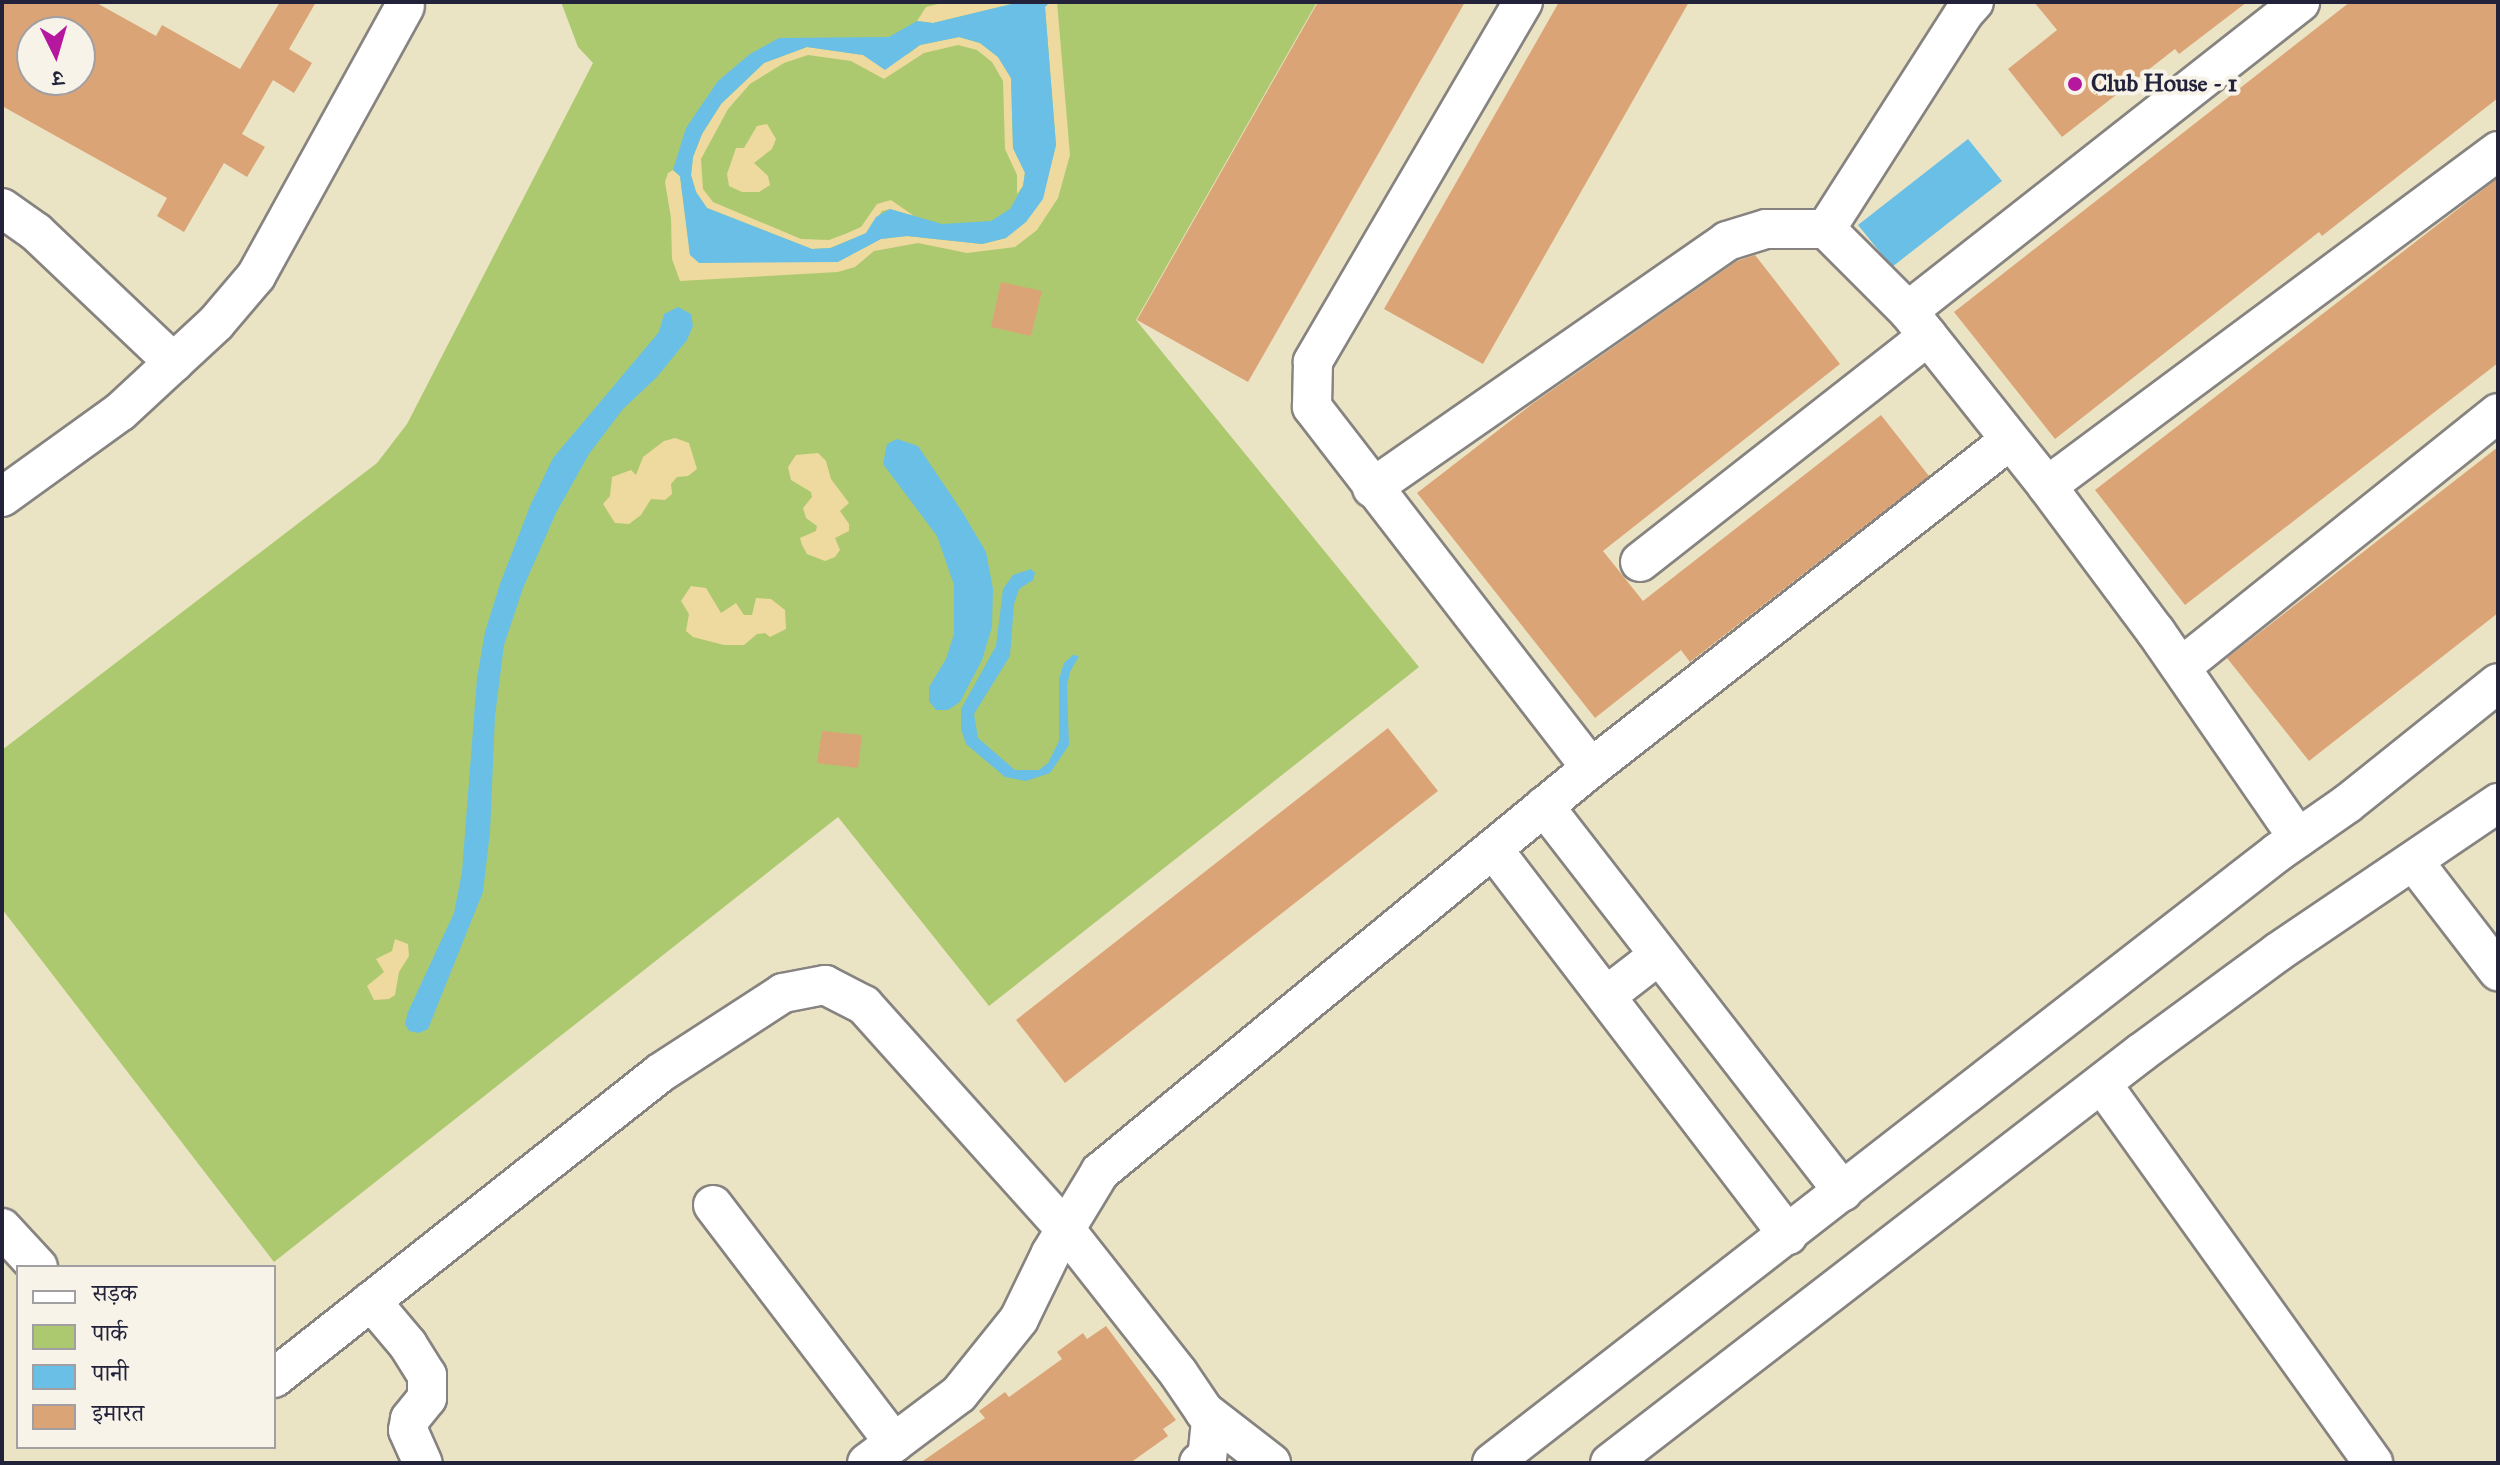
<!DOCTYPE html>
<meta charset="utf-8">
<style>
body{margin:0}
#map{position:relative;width:2500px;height:1465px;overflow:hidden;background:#ebe4c4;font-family:"IM FELL Great Primer","Noto Serif Devanagari",serif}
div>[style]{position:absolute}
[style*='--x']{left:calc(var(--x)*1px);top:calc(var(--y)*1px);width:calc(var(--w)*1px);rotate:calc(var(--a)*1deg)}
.green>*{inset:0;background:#adc96f}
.sand>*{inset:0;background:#eeda9e}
.water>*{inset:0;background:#69bfe6}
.building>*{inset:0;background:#dba477}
.roads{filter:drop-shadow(2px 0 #868380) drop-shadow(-2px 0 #868380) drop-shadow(0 2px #868380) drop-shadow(0 -2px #868380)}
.minor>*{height:38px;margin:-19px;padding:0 19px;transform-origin:19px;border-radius:19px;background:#fff}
.dots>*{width:22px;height:22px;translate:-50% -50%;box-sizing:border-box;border:4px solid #f7f3e8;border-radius:50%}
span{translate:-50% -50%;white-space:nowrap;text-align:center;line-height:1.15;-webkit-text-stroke:8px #f7f3e8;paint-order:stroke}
.poi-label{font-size:24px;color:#22223b;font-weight:700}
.left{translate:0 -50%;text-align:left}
.frame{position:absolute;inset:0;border:4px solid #22223b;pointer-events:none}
.legend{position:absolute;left:16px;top:1265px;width:260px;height:184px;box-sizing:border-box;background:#f7f3e8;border:2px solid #a29fa3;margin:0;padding:10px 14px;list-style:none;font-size:24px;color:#22223b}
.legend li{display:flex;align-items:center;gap:16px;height:40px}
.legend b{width:40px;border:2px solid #a29fa3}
.north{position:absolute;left:16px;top:16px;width:80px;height:80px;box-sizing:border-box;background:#f7f3e8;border:2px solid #a29fa3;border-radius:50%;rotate:175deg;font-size:22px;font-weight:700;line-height:32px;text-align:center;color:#22223b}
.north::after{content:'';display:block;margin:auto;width:28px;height:36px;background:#b5179e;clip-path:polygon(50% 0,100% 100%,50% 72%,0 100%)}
</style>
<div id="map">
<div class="green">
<i style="clip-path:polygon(561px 2px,1317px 2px,1136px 320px,1419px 667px,989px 1006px,838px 817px,274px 1262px,2px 909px,2px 750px,377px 463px,407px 424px,593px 63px,578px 47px)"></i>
</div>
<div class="sand">
<i style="clip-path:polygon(946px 2px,1020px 2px,933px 23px,917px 21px,926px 7px)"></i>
<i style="clip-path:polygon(1050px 2px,1057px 2px,1070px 155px,1058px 198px,1037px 230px,1015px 247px,967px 253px,918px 243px,874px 251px,855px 267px,838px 272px,680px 281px,672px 259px,671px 218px,665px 182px,668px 173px,673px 170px,680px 176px,690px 255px,866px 247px,880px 239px,907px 236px,982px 244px,1006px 238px,1042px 199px,1056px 145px,1045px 7px)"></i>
<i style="clip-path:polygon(959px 37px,980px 43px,998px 57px,1011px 78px,1013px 148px,1025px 172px,1023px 186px,1017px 194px,1017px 175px,1005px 149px,1003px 81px,992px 62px,977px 50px,958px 45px,924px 53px,884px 79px,851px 61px,808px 55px,784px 63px,750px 84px,728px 109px,701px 159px,703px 189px,713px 202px,801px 239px,829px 240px,845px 234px,861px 227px,877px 204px,891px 200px,914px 216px,890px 209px,882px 211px,867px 233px,830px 248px,812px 249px,707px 208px,696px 192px,691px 175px,693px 157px,702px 134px,721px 104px,764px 63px,807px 47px,863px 55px,908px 54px,920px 45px)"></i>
<i style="clip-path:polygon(767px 124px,776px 139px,772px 149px,754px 163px,768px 176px,770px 185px,759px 192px,742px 192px,729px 186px,727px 174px,736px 148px,744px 148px,757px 126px)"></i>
<i style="clip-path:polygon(675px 438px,689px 443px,697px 469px,688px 476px,677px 477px,671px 484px,672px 494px,665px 500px,651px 499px,641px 515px,629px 524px,615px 523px,603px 504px,610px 496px,612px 477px,631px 470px,636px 475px,643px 457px,664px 441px)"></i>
<i style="clip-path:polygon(818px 453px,826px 461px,831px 479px,849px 503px,840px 511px,849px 524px,849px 531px,835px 538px,840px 550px,835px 557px,825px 561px,807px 554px,802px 545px,800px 538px,816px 531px,817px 526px,806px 518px,803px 508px,812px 497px,811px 492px,791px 480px,788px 467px,796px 455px)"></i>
<i style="clip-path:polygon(691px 586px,706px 588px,721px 613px,736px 603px,744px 615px,752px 615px,756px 598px,771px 599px,785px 610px,786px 629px,770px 637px,765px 633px,757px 634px,744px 645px,724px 645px,693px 637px,686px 631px,689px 614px,681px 601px)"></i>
<i style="clip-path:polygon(395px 939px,408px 944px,409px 956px,399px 972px,395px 995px,389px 999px,374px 1000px,367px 986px,384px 972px,376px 959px,392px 951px)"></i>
</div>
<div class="water">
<i style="clip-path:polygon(evenodd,1020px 2px,1050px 2px,1045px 7px,1056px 145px,1043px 199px,1026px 222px,1006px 238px,982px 244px,907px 236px,881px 239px,838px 262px,699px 263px,690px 255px,680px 176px,673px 170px,686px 128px,718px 81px,750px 54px,779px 38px,889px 37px,917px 21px,933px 23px,1020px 2px,959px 37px,980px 43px,998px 57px,1011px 78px,1013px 148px,1025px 173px,1023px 186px,1010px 209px,991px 221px,942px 224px,890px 209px,876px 217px,866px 233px,831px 248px,812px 249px,707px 208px,696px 192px,691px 175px,693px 157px,702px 134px,721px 104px,764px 63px,807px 47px,863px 55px,885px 70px,920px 45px,959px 37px)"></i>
<i style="clip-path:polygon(1968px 139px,2002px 181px,1892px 267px,1858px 225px)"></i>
<i style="clip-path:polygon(678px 307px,691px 314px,693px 326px,687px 340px,657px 377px,623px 409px,589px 454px,556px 513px,523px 588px,504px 645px,495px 716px,490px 832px,483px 892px,428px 1029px,419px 1033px,409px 1031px,405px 1024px,408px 1012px,454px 913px,462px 872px,477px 678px,485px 632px,500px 584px,530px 506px,553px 458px,659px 332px,664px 314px)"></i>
<i style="clip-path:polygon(897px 439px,918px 446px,963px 513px,986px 552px,993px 589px,992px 627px,982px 660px,960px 702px,948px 710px,936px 710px,929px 701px,929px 687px,946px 659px,954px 634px,954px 585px,937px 536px,883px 464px,887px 444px)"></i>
<i style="clip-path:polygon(1031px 569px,1035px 573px,1033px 580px,1019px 589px,1014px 604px,1010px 656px,974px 714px,978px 738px,1015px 770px,1039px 770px,1048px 763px,1059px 741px,1059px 679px,1064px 663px,1073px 655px,1079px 656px,1070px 672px,1067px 686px,1069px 745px,1050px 773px,1026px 781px,1005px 777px,966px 744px,961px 729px,961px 709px,996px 646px,1003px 589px,1013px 575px)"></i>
</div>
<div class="building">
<i style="clip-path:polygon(evenodd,2px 2px,95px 2px,156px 36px,162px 25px,240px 69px,280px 2px,316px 2px,289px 49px,312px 63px,294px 93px,273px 80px,242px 134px,265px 147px,247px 177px,224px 163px,184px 232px,157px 216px,167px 198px,2px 106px,2px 2px,32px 32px,80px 32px,80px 80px,32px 80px,32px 32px)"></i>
<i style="clip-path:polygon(1318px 2px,1465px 2px,1248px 382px,1137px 320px)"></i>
<i style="clip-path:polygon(1559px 2px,1689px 2px,1483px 364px,1384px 309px)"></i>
<i style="clip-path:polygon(2034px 2px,2247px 2px,2179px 54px,2175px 49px,2062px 137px,2008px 69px,2057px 30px)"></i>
<i style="clip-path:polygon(2350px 2px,2498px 2px,2498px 98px,2322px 236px,2319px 232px,2055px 439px,1954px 312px)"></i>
<i style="clip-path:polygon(2498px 178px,2498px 363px,2185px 605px,2095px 490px)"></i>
<i style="clip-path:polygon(1755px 255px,1840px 364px,1603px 551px,1643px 601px,1881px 415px,1929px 476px,1690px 662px,1681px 650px,1595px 718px,1417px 493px,1532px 404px,1737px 261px)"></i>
<i style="clip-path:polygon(1001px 282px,1042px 291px,1031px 336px,991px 327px)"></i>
<i style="clip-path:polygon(2498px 447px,2498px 613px,2309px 761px,2227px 658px)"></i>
<i style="clip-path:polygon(1388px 728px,1438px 791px,1065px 1083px,1016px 1020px)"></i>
<i style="clip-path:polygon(822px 731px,862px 735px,858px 768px,817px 763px)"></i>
<i style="clip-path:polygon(1106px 1326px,1176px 1420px,1163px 1429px,1168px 1436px,1130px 1463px,920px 1463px,985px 1418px,979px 1411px,1005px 1392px,1009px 1397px,1062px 1359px,1057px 1352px,1083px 1333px,1087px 1339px)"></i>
</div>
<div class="roads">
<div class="minor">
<i style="--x:1523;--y:2;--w:417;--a:120.3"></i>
<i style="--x:1313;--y:362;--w:45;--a:91.3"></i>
<i style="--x:1312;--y:407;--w:456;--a:52.3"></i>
<i style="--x:2;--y:208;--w:42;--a:35.2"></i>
<i style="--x:36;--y:232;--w:190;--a:43.5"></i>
<i style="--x:1826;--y:229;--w:256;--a:-57.4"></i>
<i style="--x:1964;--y:13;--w:15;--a:-48"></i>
<i style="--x:1908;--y:311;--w:499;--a:-38.2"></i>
<i style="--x:2047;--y:486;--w:562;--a:-36.6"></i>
<i style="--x:1372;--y:488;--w:432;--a:-34.8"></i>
<i style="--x:1727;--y:241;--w:41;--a:-17.1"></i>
<i style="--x:1766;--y:229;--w:60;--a:0"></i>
<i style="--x:1826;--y:229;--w:116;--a:45"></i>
<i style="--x:1908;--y:311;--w:223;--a:51.5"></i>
<i style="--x:2047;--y:486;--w:182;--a:53.3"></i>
<i style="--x:2156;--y:632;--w:250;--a:55.4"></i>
<i style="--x:2;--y:497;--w:145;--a:-35.8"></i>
<i style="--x:120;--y:412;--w:131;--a:-42.8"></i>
<i style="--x:216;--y:323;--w:62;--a:-49.6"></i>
<i style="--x:256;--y:276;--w:308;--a:-61.1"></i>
<i style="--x:1640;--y:562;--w:366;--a:-38.1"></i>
<i style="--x:2181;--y:667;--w:406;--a:-38.7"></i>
<i style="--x:1544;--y:806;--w:488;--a:52.2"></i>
<i style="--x:1493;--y:849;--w:486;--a:52.6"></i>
<i style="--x:2414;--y:862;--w:138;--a:52.4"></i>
<i style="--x:1606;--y:996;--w:67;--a:-37.7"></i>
<i style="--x:2102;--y:1084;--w:466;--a:54.4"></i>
<i style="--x:713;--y:1205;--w:299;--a:52.7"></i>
<i style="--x:2;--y:1228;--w:53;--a:47.3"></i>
<i style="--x:371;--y:1301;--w:57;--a:49.9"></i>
<i style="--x:408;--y:1345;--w:36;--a:58"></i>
<i style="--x:427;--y:1375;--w:23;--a:90"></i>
<i style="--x:427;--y:1398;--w:27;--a:129"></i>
<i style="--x:410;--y:1419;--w:11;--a:100"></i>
<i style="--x:408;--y:1430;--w:36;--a:66"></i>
<i style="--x:274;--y:1378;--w:492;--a:-38.3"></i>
<i style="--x:660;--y:1073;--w:147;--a:-33"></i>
<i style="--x:783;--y:993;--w:43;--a:-10.8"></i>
<i style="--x:825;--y:985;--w:44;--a:27.1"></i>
<i style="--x:864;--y:1005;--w:301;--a:48.1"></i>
<i style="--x:1065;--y:1229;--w:184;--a:51.8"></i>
<i style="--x:1179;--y:1374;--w:57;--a:55.8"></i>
<i style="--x:1211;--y:1421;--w:36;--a:96"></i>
<i style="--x:1207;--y:1457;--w:10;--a:143"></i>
<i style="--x:1204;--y:1411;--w:85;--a:37.8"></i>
<i style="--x:867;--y:1463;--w:115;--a:-36.9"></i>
<i style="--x:959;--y:1394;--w:96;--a:-51.3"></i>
<i style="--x:1019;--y:1319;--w:73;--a:-64.1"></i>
<i style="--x:1051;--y:1253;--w:95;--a:-58.8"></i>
<i style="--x:1100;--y:1172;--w:636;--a:-39.45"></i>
<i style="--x:1591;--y:768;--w:532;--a:-38.05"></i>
<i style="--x:1492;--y:1463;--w:996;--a:-37.86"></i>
<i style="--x:2278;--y:852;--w:84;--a:-34.8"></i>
<i style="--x:2347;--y:804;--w:193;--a:-38.7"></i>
<i style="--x:1610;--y:1463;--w:672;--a:-37.69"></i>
<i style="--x:2142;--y:1052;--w:169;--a:-36.3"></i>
<i style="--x:2278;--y:952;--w:266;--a:-34.1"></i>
</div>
</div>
<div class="dots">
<i style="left:2075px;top:84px;background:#b5179e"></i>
</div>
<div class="poi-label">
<span class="left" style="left:2091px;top:84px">Club House - 1</span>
</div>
<div class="frame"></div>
<ul class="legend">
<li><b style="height:10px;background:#fff"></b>सड़क</li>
<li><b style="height:22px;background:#adc96f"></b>पार्क</li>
<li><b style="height:22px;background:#69bfe6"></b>पानी</li>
<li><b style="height:22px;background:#dba477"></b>इमारत</li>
</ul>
<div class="north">उ</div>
</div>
